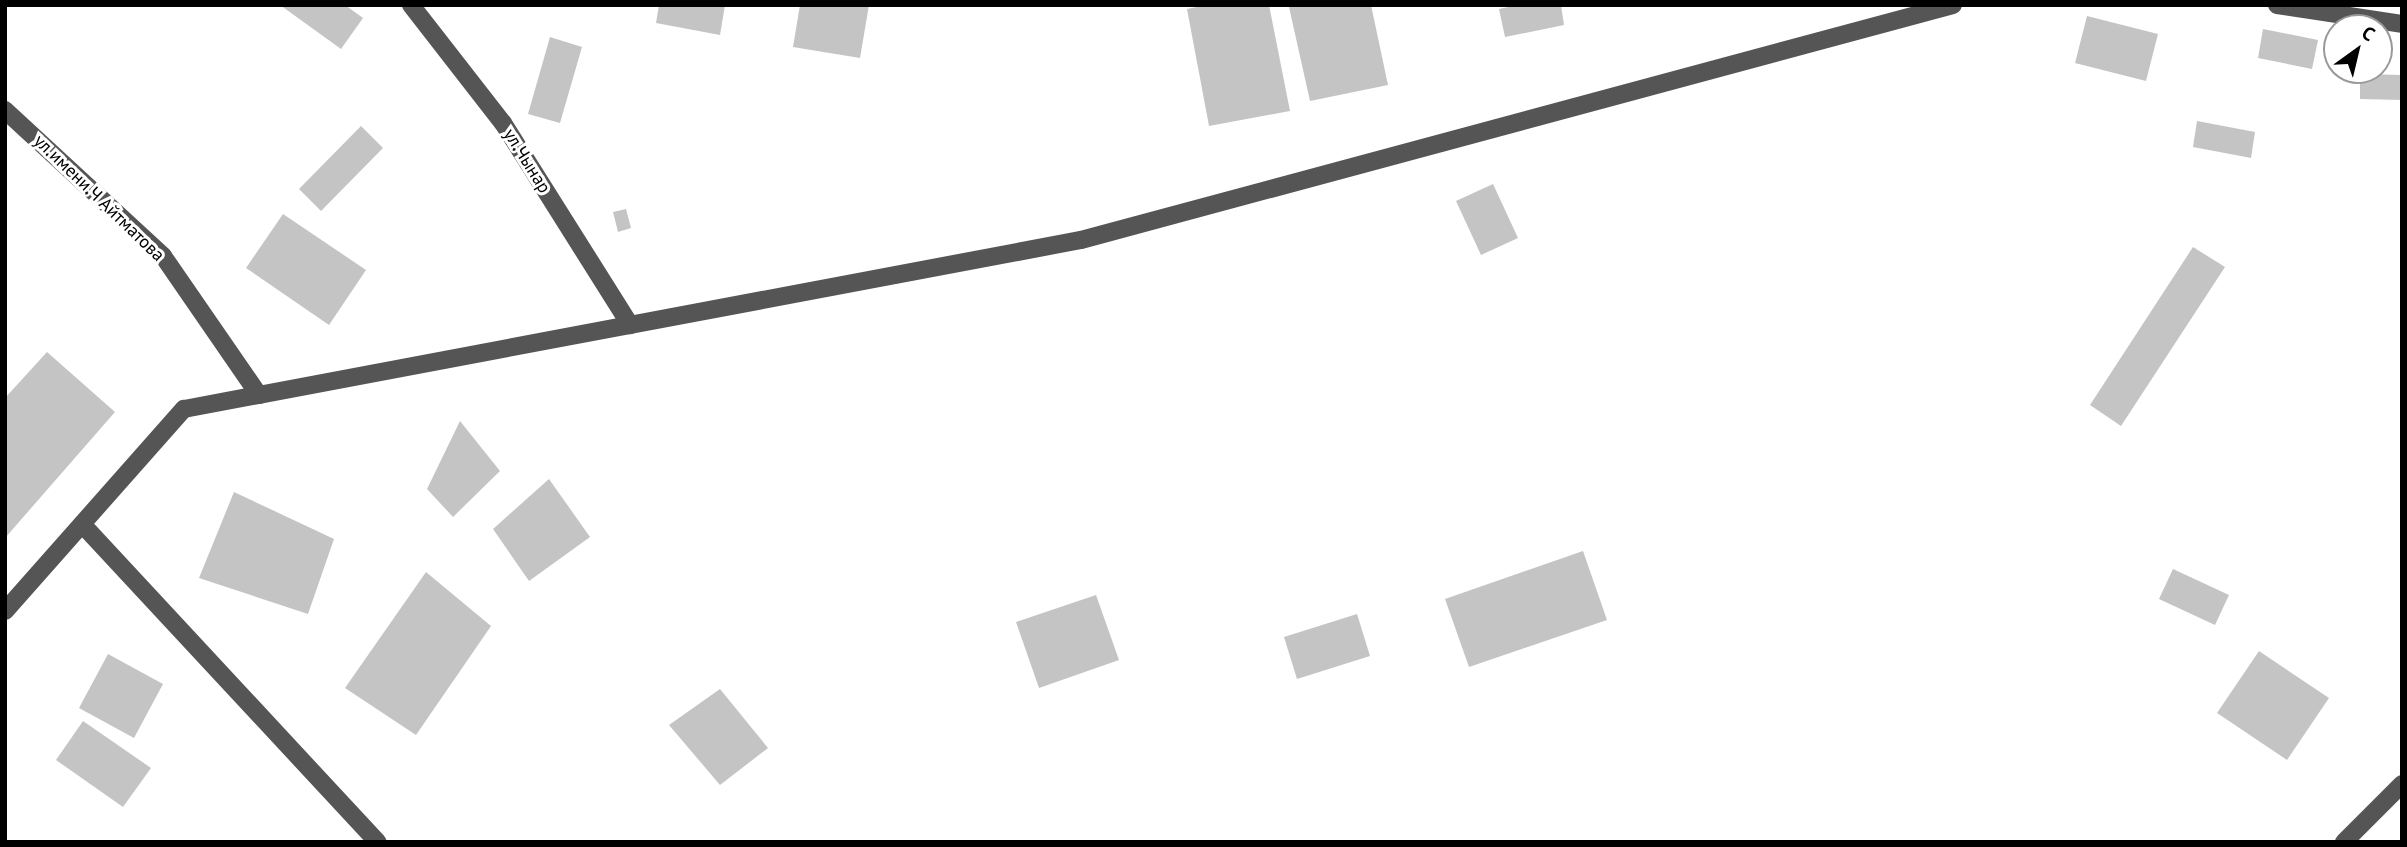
<!DOCTYPE html>
<meta charset="utf-8">
<style>
body{margin:0}
#map{position:relative;width:2407px;height:847px;overflow:hidden;background:#fff;font-family:"PT Sans",sans-serif}
div>[style]{position:absolute}
[style*='--x']{left:calc(var(--x)*1px);top:calc(var(--y)*1px);width:calc(var(--w)*1px);rotate:calc(var(--a)*1deg)}
.building>*{inset:0;background:#c4c4c4}
.minor>*{height:18px;margin:-9px;padding:0 9px;transform-origin:9px;border-radius:9px;background:#555}
span{translate:-50% -50%;white-space:nowrap;text-align:center;line-height:1.15;-webkit-text-stroke:6px #fff;paint-order:stroke}
.street-label{font-size:18px;color:#000}
.frame{position:absolute;inset:0;border:7px solid #000;pointer-events:none}
.north{position:absolute;left:2323px;top:14px;width:70px;height:70px;box-sizing:border-box;background:#fff;border:2px solid #999;border-radius:50%;rotate:34deg;font-size:19px;font-weight:700;line-height:28px;text-align:center;color:#000}
.north::after{content:'';display:block;margin:auto;width:24px;height:32px;background:#000;clip-path:polygon(50% 0,100% 100%,50% 72%,0 100%)}
</style>
<div id="map">
<div class="building">
<i style="clip-path:polygon(280px 5px,345px 5px,363px 18px,341px 49px)"></i>
<i style="clip-path:polygon(659px 5px,725px 5px,720px 35px,656px 23px)"></i>
<i style="clip-path:polygon(800px 5px,869px 5px,860px 58px,793px 47px)"></i>
<i style="clip-path:polygon(1207px 5px,1269px 5px,1290px 111px,1209px 126px,1187px 9px)"></i>
<i style="clip-path:polygon(1371px 5px,1388px 85px,1310px 101px,1289px 7px)"></i>
<i style="clip-path:polygon(1518px 5px,1561px 5px,1564px 25px,1505px 37px,1499px 9px)"></i>
<i style="clip-path:polygon(2087px 16px,2158px 34px,2146px 81px,2075px 63px)"></i>
<i style="clip-path:polygon(2263px 29px,2318px 40px,2312px 69px,2258px 58px)"></i>
<i style="clip-path:polygon(550px 37px,582px 47px,560px 123px,528px 114px)"></i>
<i style="clip-path:polygon(2360px 74px,2402px 75px,2402px 100px,2360px 99px)"></i>
<i style="clip-path:polygon(2197px 121px,2255px 132px,2251px 158px,2193px 147px)"></i>
<i style="clip-path:polygon(361px 126px,383px 148px,321px 211px,299px 189px)"></i>
<i style="clip-path:polygon(1493px 184px,1518px 238px,1481px 255px,1456px 201px)"></i>
<i style="clip-path:polygon(626px 209px,631px 228px,618px 232px,613px 212px)"></i>
<i style="clip-path:polygon(283px 214px,366px 270px,329px 325px,246px 268px)"></i>
<i style="clip-path:polygon(2193px 247px,2225px 267px,2121px 426px,2090px 405px)"></i>
<i style="clip-path:polygon(47px 352px,115px 412px,5px 538px,5px 398px)"></i>
<i style="clip-path:polygon(460px 421px,500px 471px,453px 517px,427px 489px)"></i>
<i style="clip-path:polygon(549px 479px,590px 537px,529px 581px,493px 529px)"></i>
<i style="clip-path:polygon(234px 492px,334px 539px,308px 614px,199px 578px)"></i>
<i style="clip-path:polygon(1583px 551px,1607px 620px,1469px 667px,1445px 599px)"></i>
<i style="clip-path:polygon(2173px 569px,2229px 595px,2215px 625px,2159px 599px)"></i>
<i style="clip-path:polygon(426px 572px,491px 626px,416px 735px,345px 688px)"></i>
<i style="clip-path:polygon(1096px 595px,1119px 660px,1039px 688px,1016px 622px)"></i>
<i style="clip-path:polygon(1357px 614px,1370px 656px,1297px 679px,1284px 637px)"></i>
<i style="clip-path:polygon(2259px 651px,2329px 698px,2287px 760px,2217px 713px)"></i>
<i style="clip-path:polygon(108px 654px,163px 684px,134px 738px,79px 708px)"></i>
<i style="clip-path:polygon(720px 689px,768px 748px,720px 785px,669px 725px)"></i>
<i style="clip-path:polygon(83px 721px,151px 768px,123px 807px,56px 760px)"></i>
</div>
<div class="minor">
<i style="--x:411;--y:5;--w:150;--a:52.1"></i>
<i style="--x:503;--y:123;--w:239;--a:57.8"></i>
<i style="--x:2277;--y:5;--w:126;--a:8.6"></i>
<i style="--x:5;--y:110;--w:215;--a:42.7"></i>
<i style="--x:163;--y:256;--w:169;--a:55.4"></i>
<i style="--x:82;--y:524;--w:434;--a:47.1"></i>
<i style="--x:5;--y:611;--w:270;--a:-48.5"></i>
<i style="--x:184;--y:409;--w:913;--a:-10.67"></i>
<i style="--x:1081;--y:240;--w:903;--a:-15.08"></i>
<i style="--x:2344;--y:842;--w:82;--a:-45"></i>
</div>
<div class="street-label">
<span style="left:527px;top:161px;rotate:58deg">ул.Чынар</span>
<span style="left:99px;top:198px;rotate:44deg">ул.имени.Ч Айтматова</span>
</div>
<div class="frame"></div>
<div class="north">С</div>
</div>
